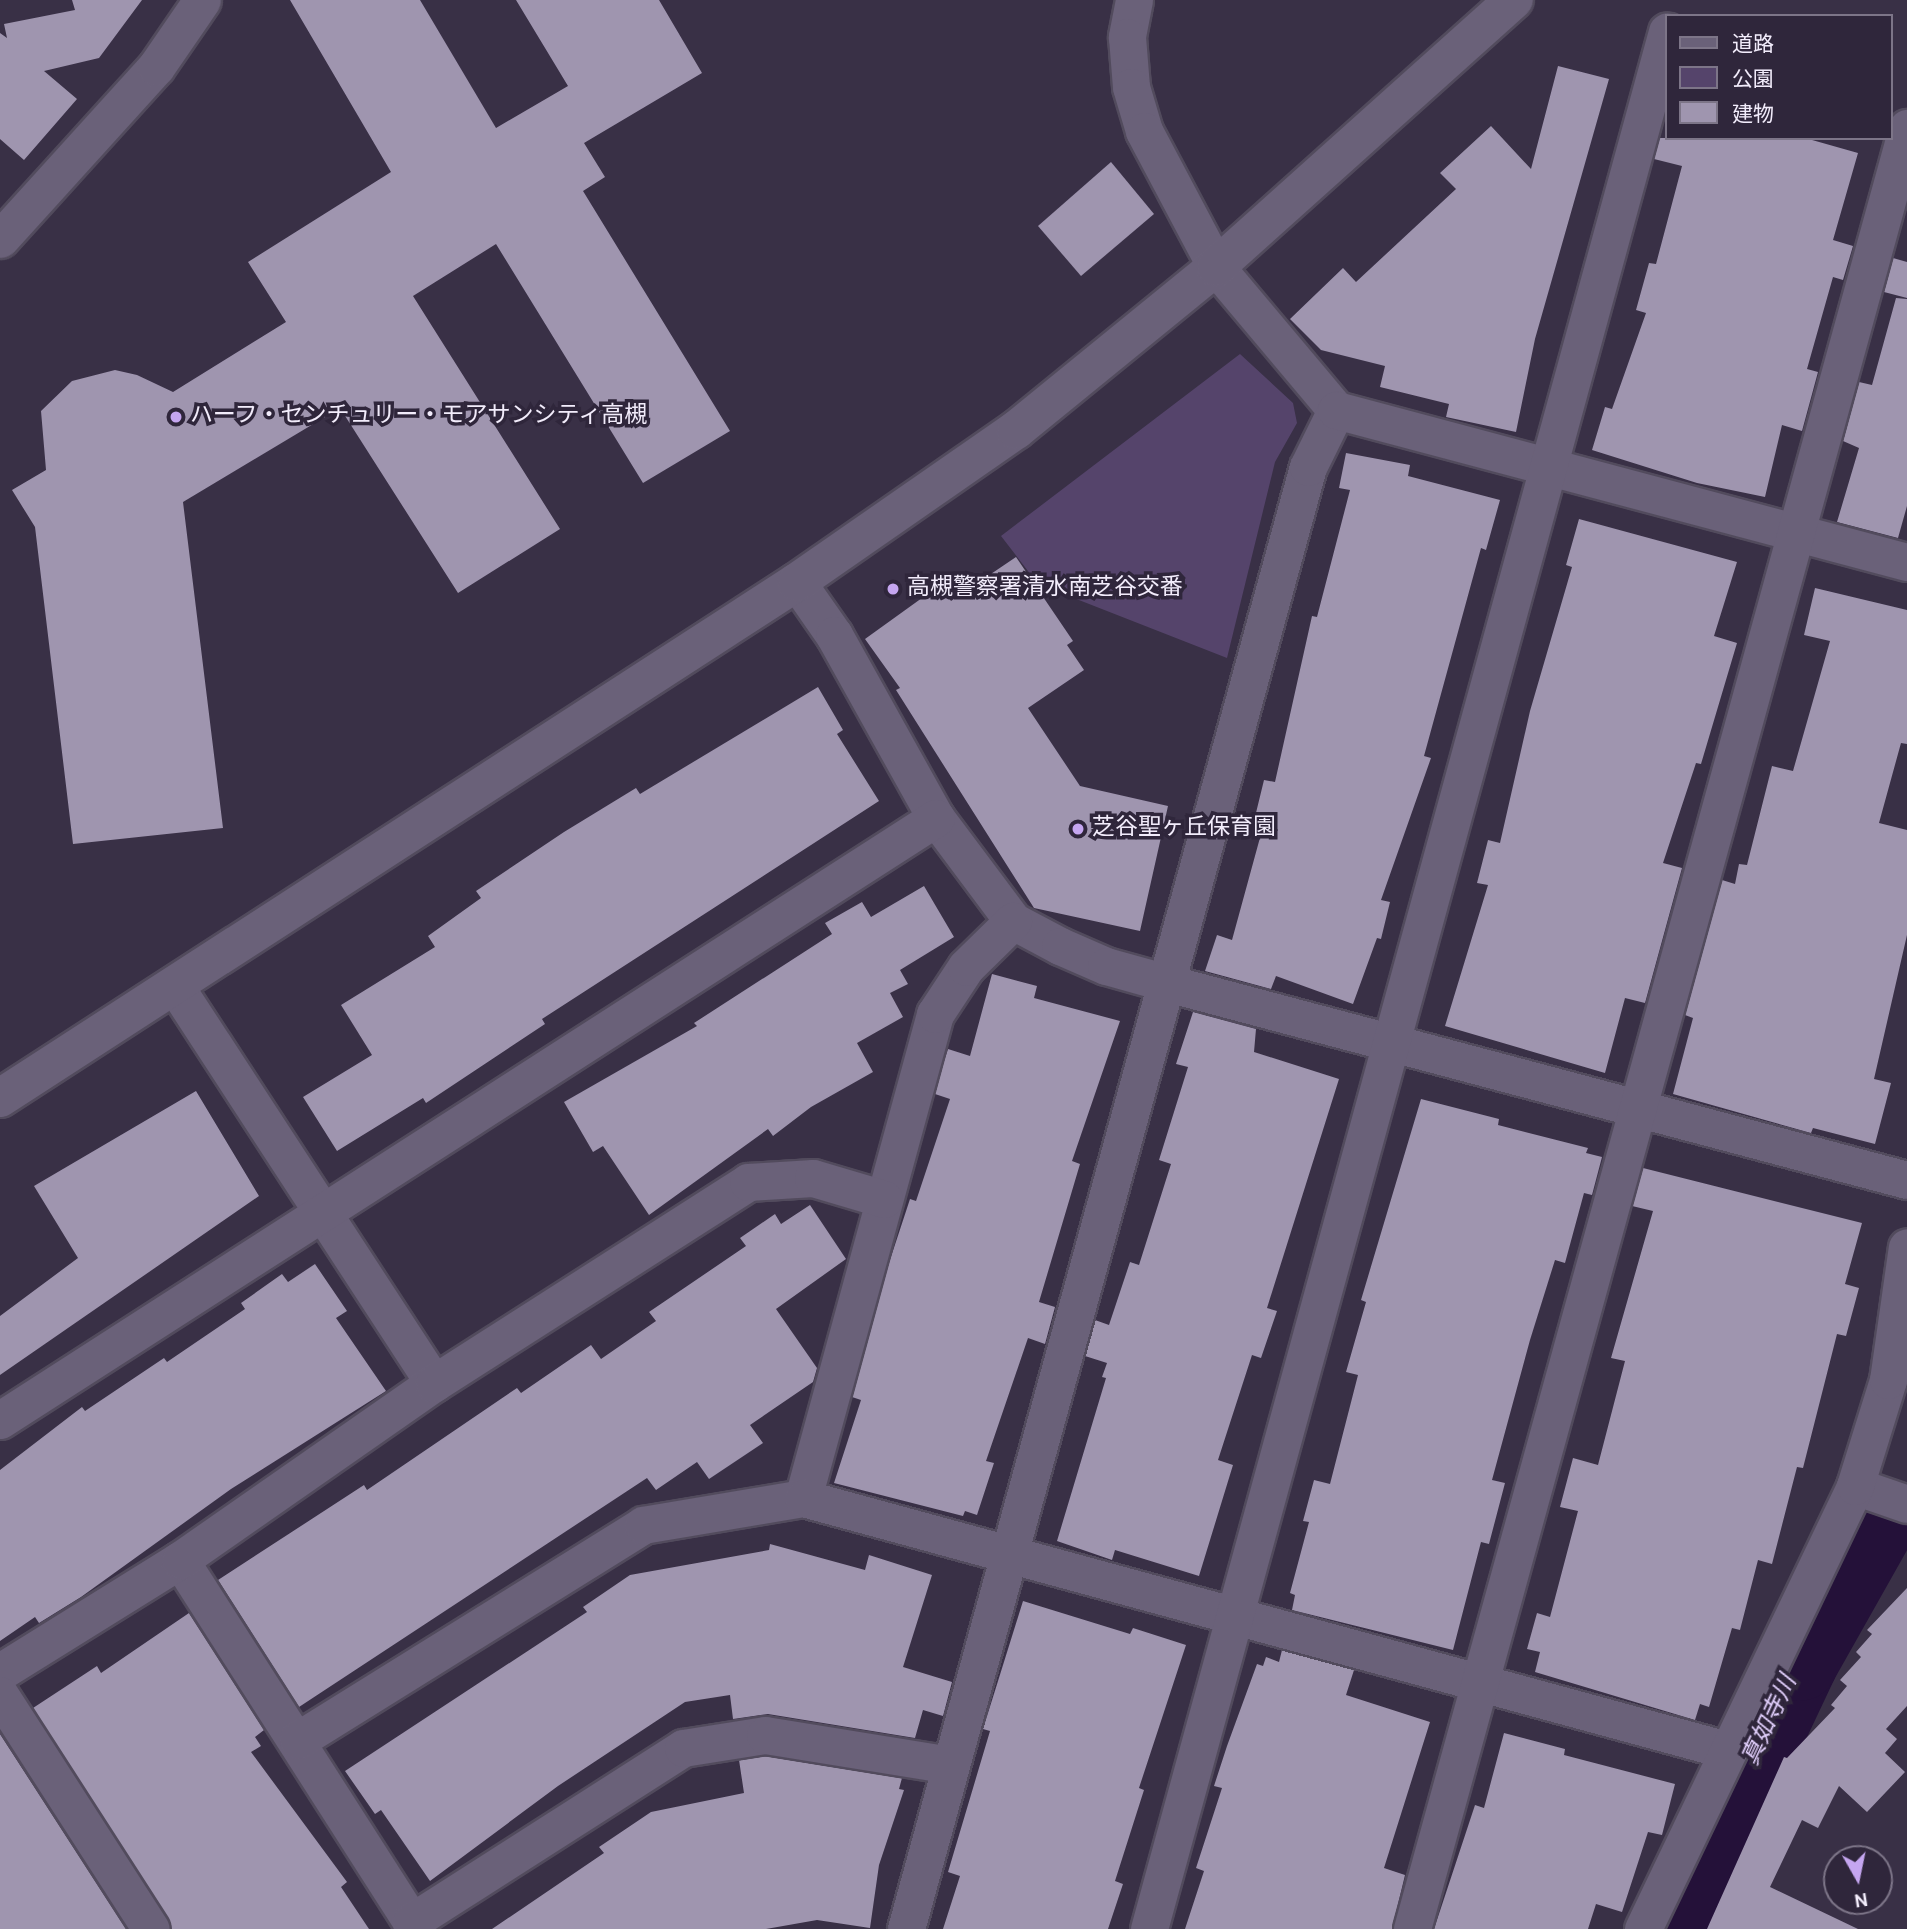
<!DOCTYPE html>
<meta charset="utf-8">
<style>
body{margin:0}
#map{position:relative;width:1907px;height:1929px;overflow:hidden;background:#393046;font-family:Overpass,"Noto Sans JP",sans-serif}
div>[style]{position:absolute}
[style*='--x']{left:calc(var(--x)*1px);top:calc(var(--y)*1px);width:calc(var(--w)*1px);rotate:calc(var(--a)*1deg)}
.green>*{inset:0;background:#55446b}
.river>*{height:77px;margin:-38.5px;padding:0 38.5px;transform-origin:38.5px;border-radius:38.5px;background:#241139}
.building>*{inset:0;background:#9f95af}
.roads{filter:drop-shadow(2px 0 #524b5d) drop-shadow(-2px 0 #524b5d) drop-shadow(0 2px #524b5d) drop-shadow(0 -2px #524b5d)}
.minor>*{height:37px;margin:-18.5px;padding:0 18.5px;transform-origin:18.5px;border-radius:18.5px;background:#6a6179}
.tertiary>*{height:38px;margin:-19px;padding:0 19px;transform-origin:19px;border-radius:19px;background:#6a6179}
.dots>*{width:19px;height:19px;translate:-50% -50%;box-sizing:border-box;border:4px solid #2f263b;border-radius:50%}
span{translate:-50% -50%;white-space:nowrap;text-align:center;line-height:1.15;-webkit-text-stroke:7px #2f263b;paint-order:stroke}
.poi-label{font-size:23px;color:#f2ecfb}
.left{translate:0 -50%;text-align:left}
.water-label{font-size:24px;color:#e1cffc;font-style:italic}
.legend{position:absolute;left:1665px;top:14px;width:228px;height:126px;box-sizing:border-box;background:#2f263b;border:2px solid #7d7588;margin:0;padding:9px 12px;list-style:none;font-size:21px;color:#f2ecfb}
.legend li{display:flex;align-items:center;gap:14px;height:35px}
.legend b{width:35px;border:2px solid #7d7588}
.north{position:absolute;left:1823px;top:1845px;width:70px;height:70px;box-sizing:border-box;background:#2f263b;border:2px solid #7d7588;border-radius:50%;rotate:171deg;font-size:19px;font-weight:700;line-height:28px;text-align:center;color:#f2ecfb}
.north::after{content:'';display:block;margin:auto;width:24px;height:32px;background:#c5a6f0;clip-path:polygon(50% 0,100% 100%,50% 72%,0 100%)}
</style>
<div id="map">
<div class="green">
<i style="clip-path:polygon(1240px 354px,1293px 403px,1297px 423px,1275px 462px,1227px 658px,1038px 584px,1001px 536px)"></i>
</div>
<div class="river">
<i style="--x:1673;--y:1929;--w:295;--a:-64.7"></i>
<i style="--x:1799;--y:1662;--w:165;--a:-60.6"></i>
</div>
<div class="building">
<i style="clip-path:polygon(72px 0,142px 0,99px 58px,44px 71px,77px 99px,24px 160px,0 139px,0 33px,7px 38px,4px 24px,75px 10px)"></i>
<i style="clip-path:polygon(290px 0,420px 0,496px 128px,568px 86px,516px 0,659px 0,702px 73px,584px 143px,605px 177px,583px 191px,730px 431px,643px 483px,496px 244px,413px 296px,560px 529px,458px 593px,340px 408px,183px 502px,223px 828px,73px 844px,35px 527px,12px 490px,46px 470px,41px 411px,72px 381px,115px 370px,137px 375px,173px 392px,286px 322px,248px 262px,391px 172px)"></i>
<i style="clip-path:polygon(1558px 66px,1609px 79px,1535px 339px,1516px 432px,1446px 417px,1449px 404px,1380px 387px,1385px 366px,1321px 350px,1290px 319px,1343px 268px,1356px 282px,1456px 189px,1440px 173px,1491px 126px,1531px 169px)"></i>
<i style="clip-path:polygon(1659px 138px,1805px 138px,1858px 153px,1833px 240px,1853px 246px,1843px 280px,1833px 277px,1807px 369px,1818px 372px,1802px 431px,1782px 425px,1765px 497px,1697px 483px,1592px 450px,1605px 407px,1612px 409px,1646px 313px,1636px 310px,1649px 263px,1656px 264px,1682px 166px,1654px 159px)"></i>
<i style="clip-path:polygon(1111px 162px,1154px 214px,1081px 276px,1038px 226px)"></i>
<i style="clip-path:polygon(1893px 258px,1907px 262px,1907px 298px,1884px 292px)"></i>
<i style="clip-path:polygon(1896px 298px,1907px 299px,1907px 506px,1898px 538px,1837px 522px,1859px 448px,1843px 441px,1859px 382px,1872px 385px)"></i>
<i style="clip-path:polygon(1346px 453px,1410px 465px,1408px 476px,1500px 500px,1486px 550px,1481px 548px,1424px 756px,1431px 758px,1381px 900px,1390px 902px,1381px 939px,1377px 938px,1353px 1004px,1276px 976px,1271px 989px,1205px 971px,1217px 935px,1232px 940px,1264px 823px,1254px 821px,1264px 780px,1275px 782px,1312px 616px,1317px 617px,1350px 490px,1339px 488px)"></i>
<i style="clip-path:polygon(1579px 519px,1737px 562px,1714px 636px,1737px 643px,1701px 764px,1696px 763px,1663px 863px,1682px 868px,1645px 1003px,1625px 998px,1605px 1073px,1445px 1026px,1488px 885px,1477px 883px,1488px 840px,1500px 843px,1530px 711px,1572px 567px,1566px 565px)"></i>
<i style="clip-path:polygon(1016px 557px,1073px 641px,1067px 645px,1084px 670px,1028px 708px,1080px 786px,1168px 806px,1140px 931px,1034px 908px,896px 690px,900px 688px,865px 639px,940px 585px,951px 601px)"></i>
<i style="clip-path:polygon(1815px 588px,1907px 610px,1907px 744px,1901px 743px,1879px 823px,1907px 830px,1907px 935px,1874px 1079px,1891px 1083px,1875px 1144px,1813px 1128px,1811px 1133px,1673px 1094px,1693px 1018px,1685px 1015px,1722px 880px,1735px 884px,1739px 864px,1747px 865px,1772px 766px,1793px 771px,1830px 641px,1804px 635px)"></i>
<i style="clip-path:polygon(818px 687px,843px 730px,837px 734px,879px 801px,542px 1019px,545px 1024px,426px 1103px,423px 1098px,337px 1151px,303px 1097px,372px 1055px,341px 1005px,435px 947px,428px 936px,481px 898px,476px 891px,564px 832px,636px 788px,640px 794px)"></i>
<i style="clip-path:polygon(924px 886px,954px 937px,900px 970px,908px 984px,890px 993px,903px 1017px,857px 1043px,873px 1072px,811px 1107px,773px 1136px,768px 1129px,649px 1215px,603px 1146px,593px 1152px,564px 1102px,697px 1026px,694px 1023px,832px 934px,825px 923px,862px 902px,871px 917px)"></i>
<i style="clip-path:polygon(992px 974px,1037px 986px,1034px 998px,1120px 1021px,1072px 1161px,1080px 1164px,1039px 1302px,1055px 1307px,1045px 1344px,1028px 1338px,986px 1461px,994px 1463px,977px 1515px,965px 1511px,963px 1516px,834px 1483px,861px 1400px,852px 1397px,887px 1269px,910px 1199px,916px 1201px,950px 1099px,935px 1094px,944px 1061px,948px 1049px,970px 1056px)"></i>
<i style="clip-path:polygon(1193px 1012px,1256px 1029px,1254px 1052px,1339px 1079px,1267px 1308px,1277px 1311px,1261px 1358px,1252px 1355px,1218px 1460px,1233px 1465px,1199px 1576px,1115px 1550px,1112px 1560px,1057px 1541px,1106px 1378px,1102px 1377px,1107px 1363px,1085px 1356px,1095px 1320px,1109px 1325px,1130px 1262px,1139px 1265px,1171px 1164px,1159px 1160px,1188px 1067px,1176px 1064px)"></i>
<i style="clip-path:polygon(196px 1091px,259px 1196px,0 1375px,0 1316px,78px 1258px,34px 1186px)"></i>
<i style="clip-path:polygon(1421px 1099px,1499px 1119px,1498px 1125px,1588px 1148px,1586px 1153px,1602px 1157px,1592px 1195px,1584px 1193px,1565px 1263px,1555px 1260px,1530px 1340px,1492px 1480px,1505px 1483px,1489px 1544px,1481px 1542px,1453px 1650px,1292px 1610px,1295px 1595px,1290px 1593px,1309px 1522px,1303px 1521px,1314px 1480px,1330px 1484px,1358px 1375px,1346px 1372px,1366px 1302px,1361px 1300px)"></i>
<i style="clip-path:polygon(1643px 1168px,1862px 1223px,1845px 1284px,1859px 1288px,1846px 1336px,1837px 1334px,1803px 1468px,1797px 1467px,1772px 1564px,1758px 1560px,1740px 1630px,1732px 1628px,1709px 1707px,1700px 1704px,1695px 1720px,1535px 1672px,1540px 1652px,1527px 1649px,1537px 1613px,1550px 1617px,1578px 1511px,1560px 1507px,1573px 1458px,1598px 1465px,1625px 1361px,1611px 1358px,1653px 1211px,1632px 1206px)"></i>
<i style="clip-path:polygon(810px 1205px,846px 1259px,776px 1309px,817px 1368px,813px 1382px,750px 1425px,763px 1443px,709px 1479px,697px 1462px,656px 1490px,647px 1478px,299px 1707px,218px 1580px,364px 1485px,367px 1490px,517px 1388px,521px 1393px,591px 1345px,601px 1359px,656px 1321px,649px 1312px,746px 1246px,740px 1238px,775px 1214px,781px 1224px)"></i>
<i style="clip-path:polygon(315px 1264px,347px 1311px,336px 1318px,386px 1391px,231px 1489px,81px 1597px,39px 1623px,35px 1617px,0 1641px,0 1470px,82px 1407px,85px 1411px,164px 1358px,167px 1362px,245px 1309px,241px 1303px,282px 1274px,288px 1282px)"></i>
<i style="clip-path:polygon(770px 1544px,865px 1570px,869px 1555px,932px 1575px,903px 1667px,952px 1682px,943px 1716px,923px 1710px,915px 1738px,768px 1714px,733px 1719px,730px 1695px,685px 1702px,558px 1786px,430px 1881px,381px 1810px,375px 1814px,345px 1771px,587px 1612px,583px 1607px,630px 1575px,769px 1550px)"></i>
<i style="clip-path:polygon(1907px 1588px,1907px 1706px,1886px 1729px,1897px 1739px,1885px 1753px,1905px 1772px,1867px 1812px,1839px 1786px,1818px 1828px,1802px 1820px,1770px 1887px,1858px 1929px,1707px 1929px,1784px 1757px,1787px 1758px,1835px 1708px,1831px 1705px,1847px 1686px,1840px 1680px,1861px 1657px,1856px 1652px,1872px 1634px,1867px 1630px)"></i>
<i style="clip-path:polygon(1023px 1601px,1130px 1634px,1133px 1628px,1186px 1645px,1139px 1788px,1144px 1790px,1115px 1881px,1123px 1884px,1108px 1929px,943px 1929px,960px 1876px,948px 1872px,990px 1731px,983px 1729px)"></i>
<i style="clip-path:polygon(189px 1613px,264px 1730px,255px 1737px,261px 1746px,251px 1752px,347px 1882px,341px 1887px,369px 1929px,172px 1929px,33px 1708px,97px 1666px,101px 1673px)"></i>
<i style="clip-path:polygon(1282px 1650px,1354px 1670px,1346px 1695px,1430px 1722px,1384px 1868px,1405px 1875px,1392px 1929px,1185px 1929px,1204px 1871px,1196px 1868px,1222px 1788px,1214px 1786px,1227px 1746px,1257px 1664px,1263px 1666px,1266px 1657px,1279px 1662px)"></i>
<i style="clip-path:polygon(1504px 1733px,1565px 1749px,1564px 1755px,1675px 1784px,1662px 1835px,1648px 1832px,1622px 1912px,1596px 1904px,1588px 1929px,1434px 1929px,1475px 1805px,1484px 1808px)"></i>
<i style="clip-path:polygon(0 1734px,126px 1929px,0 1929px)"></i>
<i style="clip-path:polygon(765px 1756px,902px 1778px,899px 1789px,904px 1790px,879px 1865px,870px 1928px,817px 1920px,766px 1929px,492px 1929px,604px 1853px,599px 1847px,651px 1812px,744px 1793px,739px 1760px)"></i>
</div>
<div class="roads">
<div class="minor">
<i style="--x:1134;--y:0;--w:38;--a:101"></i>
<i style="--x:1127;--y:37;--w:50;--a:85.4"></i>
<i style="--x:1131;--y:87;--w:46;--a:73.5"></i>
<i style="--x:1144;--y:131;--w:154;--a:62.1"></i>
<i style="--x:1216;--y:267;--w:187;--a:50"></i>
<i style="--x:0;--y:239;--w:232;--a:-47.8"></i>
<i style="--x:156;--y:67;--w:81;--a:-55.5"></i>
<i style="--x:797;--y:582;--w:65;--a:55.1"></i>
<i style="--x:834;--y:635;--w:210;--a:60.9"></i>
<i style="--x:936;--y:818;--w:129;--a:53.2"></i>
<i style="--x:1013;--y:921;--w:53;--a:28"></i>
<i style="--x:1060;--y:946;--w:50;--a:23.5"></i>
<i style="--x:1106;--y:966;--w:63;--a:15.6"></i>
<i style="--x:1167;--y:983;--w:766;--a:14.91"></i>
<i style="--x:175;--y:986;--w:474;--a:56.9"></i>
<i style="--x:0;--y:1420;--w:1113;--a:-32.75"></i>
<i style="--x:1855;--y:1486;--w:55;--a:19.1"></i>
<i style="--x:803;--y:1498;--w:502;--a:-74.74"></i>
<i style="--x:935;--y:1014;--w:56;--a:-56.6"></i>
<i style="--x:966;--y:967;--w:66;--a:-44.4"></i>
<i style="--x:180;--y:1560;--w:438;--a:57.4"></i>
<i style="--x:0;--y:1672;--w:212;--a:-31.9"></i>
<i style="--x:180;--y:1560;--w:310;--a:-34.9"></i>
<i style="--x:434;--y:1383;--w:373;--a:-32.6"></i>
<i style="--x:748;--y:1182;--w:65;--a:-3.5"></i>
<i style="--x:813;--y:1178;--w:74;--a:16.5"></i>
<i style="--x:0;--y:1695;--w:278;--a:57.2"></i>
<i style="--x:298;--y:1740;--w:407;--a:-31.9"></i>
<i style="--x:643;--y:1525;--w:162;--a:-9.6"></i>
<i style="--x:803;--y:1498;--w:958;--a:15.26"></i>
<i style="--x:411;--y:1922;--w:323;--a:-32.6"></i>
<i style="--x:683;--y:1748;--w:83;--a:-9"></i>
<i style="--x:765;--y:1735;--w:188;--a:9.2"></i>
<i style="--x:906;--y:1929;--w:1516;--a:-74.63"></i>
<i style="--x:1308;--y:467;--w:64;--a:-63.8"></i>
<i style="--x:1336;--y:410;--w:591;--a:14.91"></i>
<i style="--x:1149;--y:1929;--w:1967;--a:-74.73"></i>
<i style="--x:1412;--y:1929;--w:1868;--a:-74.63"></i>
<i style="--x:1643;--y:1929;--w:491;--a:-64.4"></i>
<i style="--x:1855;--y:1486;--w:111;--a:-72.7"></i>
<i style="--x:1888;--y:1380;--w:134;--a:-81.9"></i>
</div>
<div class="tertiary">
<i style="--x:0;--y:1098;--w:949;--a:-32.92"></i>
<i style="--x:797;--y:582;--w:267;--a:-34.8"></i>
<i style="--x:1016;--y:430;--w:258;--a:-39.2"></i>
<i style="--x:1216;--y:267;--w:400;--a:-41.9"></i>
</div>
</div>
<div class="dots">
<i style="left:176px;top:417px;background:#c5a6f0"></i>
<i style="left:893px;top:589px;background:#c5a6f0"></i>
<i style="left:1078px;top:829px;background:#c5a6f0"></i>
</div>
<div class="poi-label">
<span class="left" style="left:190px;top:417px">ハーフ・センチュリー・モアサンシティ高槻</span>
<span class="left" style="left:907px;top:589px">高槻警察署清水南芝谷交番</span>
<span class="left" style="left:1092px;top:829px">芝谷聖ヶ丘保育園</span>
</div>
<div class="water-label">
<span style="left:1771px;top:1721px;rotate:-65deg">真如寺川</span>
</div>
<ul class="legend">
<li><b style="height:9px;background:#6a6179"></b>道路</li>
<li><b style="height:19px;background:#55446b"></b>公園</li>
<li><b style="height:19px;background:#9f95af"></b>建物</li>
</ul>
<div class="north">N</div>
</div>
